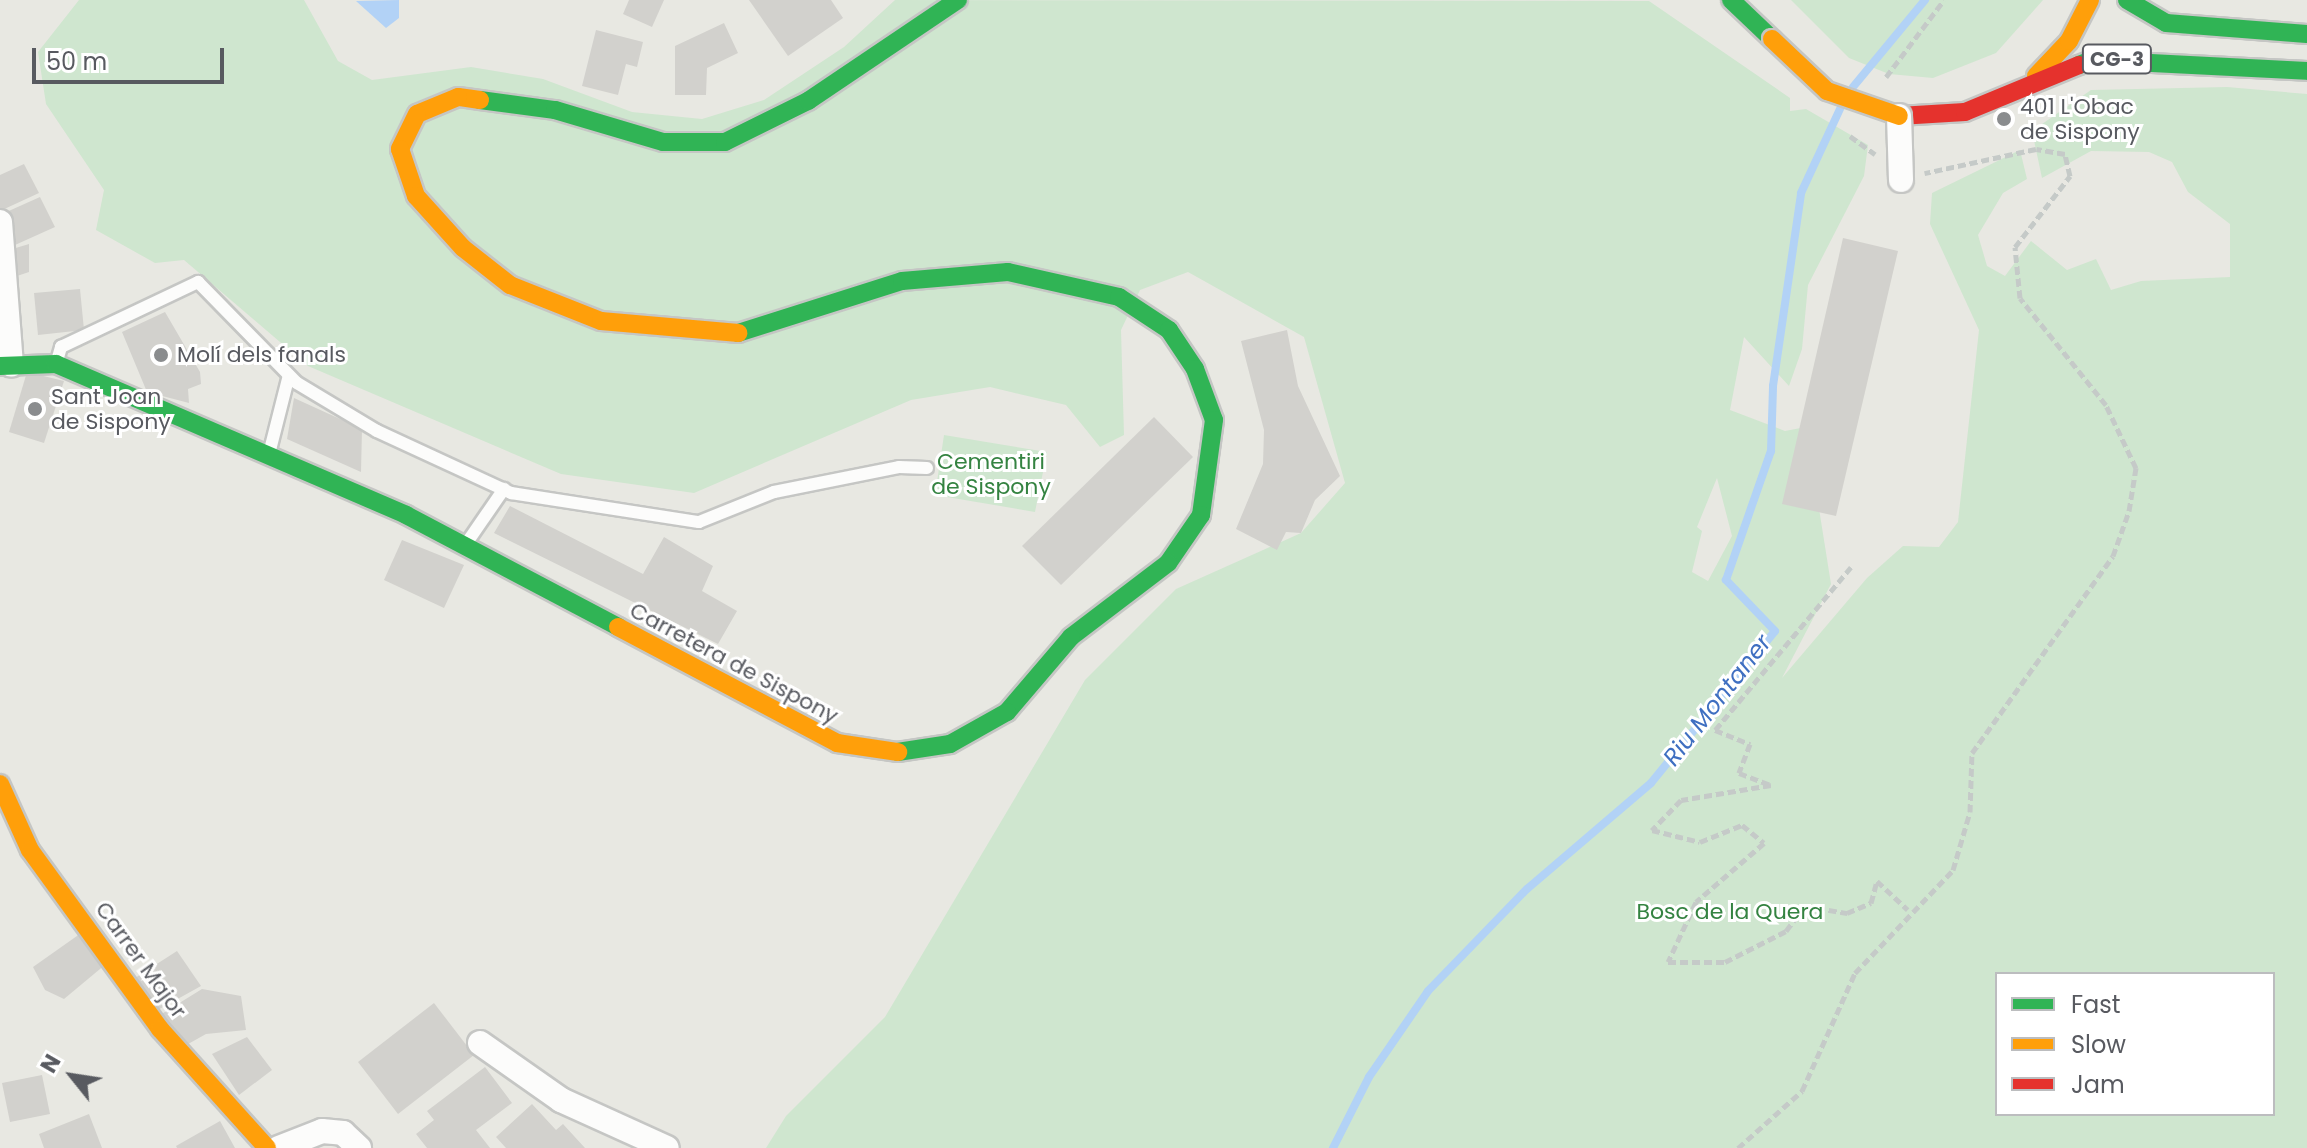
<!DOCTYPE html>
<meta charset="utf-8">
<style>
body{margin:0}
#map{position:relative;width:2307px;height:1148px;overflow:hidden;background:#e8e8e2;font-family:Poppins,sans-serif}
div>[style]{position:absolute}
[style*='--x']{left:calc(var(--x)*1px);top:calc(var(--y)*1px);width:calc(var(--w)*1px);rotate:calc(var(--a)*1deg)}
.green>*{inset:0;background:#cfe6cf}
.water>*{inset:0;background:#b2d2f6}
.stream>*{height:8px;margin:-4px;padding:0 4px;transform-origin:4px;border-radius:4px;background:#b2d2f6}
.building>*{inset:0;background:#d2d1cd}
.path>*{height:5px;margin-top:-2.5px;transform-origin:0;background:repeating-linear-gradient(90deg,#c5cac8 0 8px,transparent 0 12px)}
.roads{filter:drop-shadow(2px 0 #c5c6c4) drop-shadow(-2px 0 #c5c6c4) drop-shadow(0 2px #c5c6c4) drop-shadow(0 -2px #c5c6c4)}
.lane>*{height:12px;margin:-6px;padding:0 6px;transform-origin:6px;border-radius:6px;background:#fcfcfb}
.street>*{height:24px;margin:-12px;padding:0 12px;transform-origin:12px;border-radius:12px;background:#fcfcfb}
.fast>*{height:18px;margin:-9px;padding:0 9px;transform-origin:9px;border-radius:9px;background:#30b455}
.slow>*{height:18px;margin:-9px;padding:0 9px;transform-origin:9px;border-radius:9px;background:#ff9f0a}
.jam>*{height:18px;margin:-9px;padding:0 9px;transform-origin:9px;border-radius:9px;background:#e5322d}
.bridges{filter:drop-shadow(2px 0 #c5c6c4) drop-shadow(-2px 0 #c5c6c4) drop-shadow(0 2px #c5c6c4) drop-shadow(0 -2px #c5c6c4)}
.street-bridge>*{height:24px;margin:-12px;padding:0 12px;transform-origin:12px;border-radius:12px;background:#fcfcfb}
.slow-bridge>*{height:18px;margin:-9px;padding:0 9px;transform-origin:9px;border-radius:9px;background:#ff9f0a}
.dots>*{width:22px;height:22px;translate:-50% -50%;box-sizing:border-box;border:4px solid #fff;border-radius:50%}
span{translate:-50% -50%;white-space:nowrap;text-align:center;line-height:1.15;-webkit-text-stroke:6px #fff;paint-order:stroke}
.shield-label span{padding:2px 6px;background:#fff;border:2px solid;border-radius:6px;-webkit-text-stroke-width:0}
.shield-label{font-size:20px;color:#585a60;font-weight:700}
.poi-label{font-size:22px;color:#585a60}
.left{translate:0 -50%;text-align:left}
.park-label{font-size:22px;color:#348341}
.street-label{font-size:22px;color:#585a60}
.water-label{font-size:24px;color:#3f6fc1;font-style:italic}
.legend{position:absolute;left:1995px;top:972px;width:280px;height:144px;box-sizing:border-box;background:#fff;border:2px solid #bcbdbf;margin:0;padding:10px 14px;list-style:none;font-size:24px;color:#585a60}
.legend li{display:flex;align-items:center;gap:16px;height:40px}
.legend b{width:40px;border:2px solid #bcbdbf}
.north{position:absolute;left:32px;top:1036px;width:80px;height:80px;-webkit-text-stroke:6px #fff;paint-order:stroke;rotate:300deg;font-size:22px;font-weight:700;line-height:32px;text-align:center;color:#585a60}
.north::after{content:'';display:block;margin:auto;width:28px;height:36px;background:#585a60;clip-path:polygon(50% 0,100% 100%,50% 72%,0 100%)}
.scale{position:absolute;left:32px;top:48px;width:192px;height:36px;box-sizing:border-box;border:4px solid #585a60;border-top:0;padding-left:10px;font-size:24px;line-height:28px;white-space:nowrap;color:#585a60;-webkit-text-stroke:6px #fff;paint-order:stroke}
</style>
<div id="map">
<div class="green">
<i style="clip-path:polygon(evenodd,79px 0,304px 0,338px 61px,372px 80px,471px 67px,543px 79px,632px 112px,702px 119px,764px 100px,844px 47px,895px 0,1649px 1px,1790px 98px,1790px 111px,1806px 109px,1868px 145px,1864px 176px,1808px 285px,1802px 349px,1789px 386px,1744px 337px,1730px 410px,1785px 431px,1806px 427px,1831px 584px,1782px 678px,1867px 578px,1903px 546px,1939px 547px,1958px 522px,1979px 330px,1930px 224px,1932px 193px,2020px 150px,2027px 179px,2003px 193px,1978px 235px,1987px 266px,2005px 276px,2031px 241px,2067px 270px,2096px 259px,2111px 290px,2141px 281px,2230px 277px,2230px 224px,2188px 192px,2172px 162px,2149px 152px,2091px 151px,2042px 178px,2032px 131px,2091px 90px,2227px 87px,2307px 94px,2307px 1148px,766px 1148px,786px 1116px,885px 1017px,1085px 680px,1176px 589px,1301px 533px,1345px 483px,1304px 337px,1188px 272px,1140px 290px,1121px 330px,1124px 435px,1100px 447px,1066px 405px,990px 387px,911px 400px,694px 493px,561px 474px,308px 366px,184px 260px,155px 263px,96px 230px,104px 190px,46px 104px,38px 52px,79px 0,1717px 478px,1732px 536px,1708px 581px,1692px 572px,1702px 531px,1697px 527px,1717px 478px,79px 0,1997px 974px,2273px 974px,2273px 1114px,1997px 1114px,1997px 974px)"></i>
<i style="clip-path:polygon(1791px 0,2043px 0,1996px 53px,1933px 78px,1889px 74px,1849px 58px)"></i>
<i style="clip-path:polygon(944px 435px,1047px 452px,1035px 512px,935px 495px)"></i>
</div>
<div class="water">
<i style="clip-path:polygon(399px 0,399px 18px,386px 28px,356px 1px)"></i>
</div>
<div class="stream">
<i style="--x:1853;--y:87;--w:113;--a:-50.4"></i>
<i style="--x:1333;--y:1148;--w:80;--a:-63.1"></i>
<i style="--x:1369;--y:1077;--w:104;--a:-55.5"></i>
<i style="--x:1428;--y:991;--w:142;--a:-45.9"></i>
<i style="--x:1527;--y:889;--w:163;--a:-40.5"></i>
<i style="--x:1651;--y:783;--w:196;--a:-50.8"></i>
<i style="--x:1775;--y:631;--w:71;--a:-133.9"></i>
<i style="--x:1726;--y:580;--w:137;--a:-70.8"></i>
<i style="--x:1771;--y:451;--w:65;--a:-88.2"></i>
<i style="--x:1773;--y:386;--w:195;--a:-81.7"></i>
<i style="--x:1801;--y:193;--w:93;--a:-65.1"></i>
</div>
<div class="building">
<i style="clip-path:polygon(629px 0,664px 0,652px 27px,623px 14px)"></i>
<i style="clip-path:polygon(749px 0,831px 0,843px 18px,788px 56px)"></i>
<i style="clip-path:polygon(724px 23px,738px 53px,707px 68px,706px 95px,675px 95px,675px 46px)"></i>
<i style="clip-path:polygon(596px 30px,643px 42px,637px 67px,626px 64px,618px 95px,582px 86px)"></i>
<i style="clip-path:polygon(24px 164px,39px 193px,0 211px,0 175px)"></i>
<i style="clip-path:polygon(40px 197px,55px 227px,15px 245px,2px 214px)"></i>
<i style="clip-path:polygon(1843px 238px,1898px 251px,1836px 516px,1782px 504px)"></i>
<i style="clip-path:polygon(29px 244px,29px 272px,11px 278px,9px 250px)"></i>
<i style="clip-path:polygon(80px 289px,84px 330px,38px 335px,34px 293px)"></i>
<i style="clip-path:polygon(165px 312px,200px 372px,201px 384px,188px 389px,189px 403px,147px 392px,122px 332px)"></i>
<i style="clip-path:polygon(1287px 330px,1298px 386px,1340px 476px,1315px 500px,1301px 533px,1286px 532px,1277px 550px,1236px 529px,1263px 464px,1264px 430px,1241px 341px)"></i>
<i style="clip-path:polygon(27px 372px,64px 381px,44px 443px,9px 432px)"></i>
<i style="clip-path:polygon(294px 398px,362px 429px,361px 472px,287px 439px)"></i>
<i style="clip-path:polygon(1154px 417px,1193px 457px,1061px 585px,1022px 546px)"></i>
<i style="clip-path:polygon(510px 506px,643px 574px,664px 537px,713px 566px,702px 591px,737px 611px,718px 644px,494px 533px)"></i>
<i style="clip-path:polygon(402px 540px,464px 565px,444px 608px,384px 580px)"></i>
<i style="clip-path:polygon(84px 931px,106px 964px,64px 999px,45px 990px,33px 967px)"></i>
<i style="clip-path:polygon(177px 951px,201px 986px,156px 1011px,135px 978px)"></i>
<i style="clip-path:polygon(202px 989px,241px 996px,246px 1030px,206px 1034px,181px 1048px,160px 1015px)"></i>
<i style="clip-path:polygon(434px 1003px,474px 1055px,398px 1114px,358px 1062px)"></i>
<i style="clip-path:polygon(247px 1037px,272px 1070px,239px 1095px,212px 1054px)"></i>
<i style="clip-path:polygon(485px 1067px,512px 1103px,476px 1130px,490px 1148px,427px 1148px,416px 1134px,434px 1120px,427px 1111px)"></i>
<i style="clip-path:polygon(42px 1075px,50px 1114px,10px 1122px,2px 1083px)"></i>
<i style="clip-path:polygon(532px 1104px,556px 1130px,563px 1124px,585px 1148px,506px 1148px,496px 1137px)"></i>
<i style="clip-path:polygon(89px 1114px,102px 1148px,44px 1148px,39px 1134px)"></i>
<i style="clip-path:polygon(220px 1121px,235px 1148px,177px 1148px,176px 1146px)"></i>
</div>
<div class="path">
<i style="--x:1886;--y:77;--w:96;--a:-53"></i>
<i style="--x:1850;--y:136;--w:31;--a:36"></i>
<i style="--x:1851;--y:567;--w:212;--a:129.8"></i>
<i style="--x:1715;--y:730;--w:38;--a:22"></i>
<i style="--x:1750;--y:744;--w:31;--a:111"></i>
<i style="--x:1739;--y:773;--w:34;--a:21"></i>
<i style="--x:1771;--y:785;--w:91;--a:170.5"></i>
<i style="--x:1681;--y:800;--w:42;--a:134"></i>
<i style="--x:1652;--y:830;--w:49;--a:14"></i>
<i style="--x:1700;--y:842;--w:45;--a:-22"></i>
<i style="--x:1742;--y:825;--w:28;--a:39"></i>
<i style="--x:1764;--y:843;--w:90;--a:139.1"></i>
<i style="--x:1696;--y:902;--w:66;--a:115"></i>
<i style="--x:1668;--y:962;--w:57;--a:0"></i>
<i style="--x:1725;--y:962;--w:68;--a:-26.9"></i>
<i style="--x:1786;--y:931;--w:31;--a:-53"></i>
<i style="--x:1805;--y:906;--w:43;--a:9.5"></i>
<i style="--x:1847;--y:913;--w:26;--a:-23"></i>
<i style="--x:1871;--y:903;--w:23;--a:-75"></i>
<i style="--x:1877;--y:881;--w:42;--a:43.1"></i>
<i style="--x:1738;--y:1148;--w:86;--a:-41.7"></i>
<i style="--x:1802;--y:1091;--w:129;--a:-65.8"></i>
<i style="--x:1855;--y:973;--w:142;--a:-46.4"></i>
<i style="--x:1953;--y:870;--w:60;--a:-73.7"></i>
<i style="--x:1970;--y:812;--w:59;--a:-88.1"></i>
<i style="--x:1972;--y:753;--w:242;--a:-54.4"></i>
<i style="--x:2113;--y:556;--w:48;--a:-70.4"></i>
<i style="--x:2129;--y:511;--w:44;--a:-80.8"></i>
<i style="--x:2136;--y:468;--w:70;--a:-115.5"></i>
<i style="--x:2106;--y:405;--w:137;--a:-128.8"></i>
<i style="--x:2020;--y:298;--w:51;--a:-95.6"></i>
<i style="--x:2015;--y:247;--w:90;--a:-52.2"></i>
<i style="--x:2070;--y:176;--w:23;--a:-103"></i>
<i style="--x:2065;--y:154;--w:29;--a:-170"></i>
<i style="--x:2036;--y:149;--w:114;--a:167.8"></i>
</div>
<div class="roads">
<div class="lane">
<i style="--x:57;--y:361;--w:15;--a:-74"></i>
<i style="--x:61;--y:347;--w:152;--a:-25.4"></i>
<i style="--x:198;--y:282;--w:141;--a:45.6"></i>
<i style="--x:297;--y:383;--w:93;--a:31"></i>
<i style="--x:377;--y:431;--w:148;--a:24.8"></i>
<i style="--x:511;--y:493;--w:190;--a:8.8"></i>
<i style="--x:699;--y:522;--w:81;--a:-21.8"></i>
<i style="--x:774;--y:492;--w:127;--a:-11.3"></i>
<i style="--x:899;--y:467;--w:28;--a:2"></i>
<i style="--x:269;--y:454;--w:81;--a:-75.8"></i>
<i style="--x:466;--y:544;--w:67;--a:-55.4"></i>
</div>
<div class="street">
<i style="--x:0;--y:222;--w:143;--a:85.6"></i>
<i style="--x:480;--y:1043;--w:99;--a:35.1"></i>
<i style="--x:561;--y:1100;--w:116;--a:24.4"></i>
<i style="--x:279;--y:1148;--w:46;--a:-21.6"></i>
<i style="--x:322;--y:1131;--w:21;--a:5"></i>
<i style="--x:343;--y:1133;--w:22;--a:43"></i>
</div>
<div class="fast">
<i style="--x:1731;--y:0;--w:57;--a:43.6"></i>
<i style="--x:2127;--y:0;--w:45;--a:30.5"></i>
<i style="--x:2166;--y:23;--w:141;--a:4.5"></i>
<i style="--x:2079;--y:65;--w:14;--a:-21"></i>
<i style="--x:2092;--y:60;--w:215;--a:2.9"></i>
<i style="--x:480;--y:100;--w:76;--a:7.6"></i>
<i style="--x:555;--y:110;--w:113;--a:16.5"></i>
<i style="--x:663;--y:142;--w:62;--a:0"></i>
<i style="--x:725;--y:142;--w:93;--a:-26.3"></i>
<i style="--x:808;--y:101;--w:181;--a:-34"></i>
<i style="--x:738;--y:333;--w:172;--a:-17.6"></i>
<i style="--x:902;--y:281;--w:106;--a:-4.9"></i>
<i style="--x:1008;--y:272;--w:114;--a:12.7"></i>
<i style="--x:1119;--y:297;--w:60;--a:33.4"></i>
<i style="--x:1169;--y:330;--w:47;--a:56.3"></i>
<i style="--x:1195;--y:369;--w:54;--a:69.6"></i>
<i style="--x:1214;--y:420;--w:96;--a:97.8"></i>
<i style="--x:1201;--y:515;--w:58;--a:124.5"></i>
<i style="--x:1168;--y:563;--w:122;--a:142.7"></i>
<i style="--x:1071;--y:637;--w:99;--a:130.5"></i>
<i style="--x:1007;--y:712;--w:65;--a:150.7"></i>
<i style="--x:950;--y:744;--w:53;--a:171.3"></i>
<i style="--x:0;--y:366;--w:56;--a:-2"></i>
<i style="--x:56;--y:364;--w:381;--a:23.3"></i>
<i style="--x:406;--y:515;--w:240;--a:27.8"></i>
</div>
<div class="slow">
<i style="--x:2036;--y:76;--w:48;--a:-46.7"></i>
<i style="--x:2069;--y:41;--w:46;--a:-62.9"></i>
<i style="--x:480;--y:100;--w:22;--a:-172"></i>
<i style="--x:458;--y:97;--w:44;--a:157.5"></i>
<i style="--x:417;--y:114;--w:39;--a:116"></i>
<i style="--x:400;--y:149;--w:50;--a:71.2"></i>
<i style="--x:416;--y:196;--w:70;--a:47.9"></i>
<i style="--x:463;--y:248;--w:60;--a:38.2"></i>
<i style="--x:510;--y:285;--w:98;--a:21.6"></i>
<i style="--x:601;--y:321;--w:138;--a:5"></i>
<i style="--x:618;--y:627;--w:248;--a:27.9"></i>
<i style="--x:837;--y:743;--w:62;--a:8.4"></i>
<i style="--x:0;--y:784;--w:72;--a:65.6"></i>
<i style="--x:30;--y:850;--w:221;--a:54"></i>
<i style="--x:160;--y:1029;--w:160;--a:48"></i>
</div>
<div class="jam">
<i style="--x:1899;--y:116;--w:66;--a:-3.5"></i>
<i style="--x:1965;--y:112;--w:123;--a:-22.4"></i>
</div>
</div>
<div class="bridges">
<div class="street-bridge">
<i style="--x:1899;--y:116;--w:64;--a:88.2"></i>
</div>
<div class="slow-bridge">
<i style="--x:1772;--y:39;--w:76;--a:43.4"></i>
<i style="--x:1827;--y:91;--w:76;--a:19.1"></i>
</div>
</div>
<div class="dots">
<i style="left:2004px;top:119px;background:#8a8c8e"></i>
<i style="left:161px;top:355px;background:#8a8c8e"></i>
<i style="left:35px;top:409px;background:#8a8c8e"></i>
</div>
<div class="shield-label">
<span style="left:2117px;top:59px">CG-3</span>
</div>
<div class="poi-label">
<span class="left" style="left:2020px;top:119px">401 L'Obac<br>de Sispony</span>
<span class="left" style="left:177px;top:355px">Molí dels fanals</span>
<span class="left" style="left:51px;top:409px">Sant Joan<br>de Sispony</span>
</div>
<div class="park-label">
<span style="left:991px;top:474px">Cementiri<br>de Sispony</span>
<span style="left:1730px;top:912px">Bosc de la Quera</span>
</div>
<div class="street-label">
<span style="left:734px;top:663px;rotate:28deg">Carretera de Sispony</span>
<span style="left:141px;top:960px;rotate:54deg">Carrer Major</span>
</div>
<div class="water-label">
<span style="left:1717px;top:700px;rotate:-52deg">Riu Montaner</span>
</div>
<ul class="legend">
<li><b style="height:10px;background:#30b455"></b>Fast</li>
<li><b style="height:10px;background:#ff9f0a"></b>Slow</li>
<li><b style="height:10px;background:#e5322d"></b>Jam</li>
</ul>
<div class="north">N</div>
<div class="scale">50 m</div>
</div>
